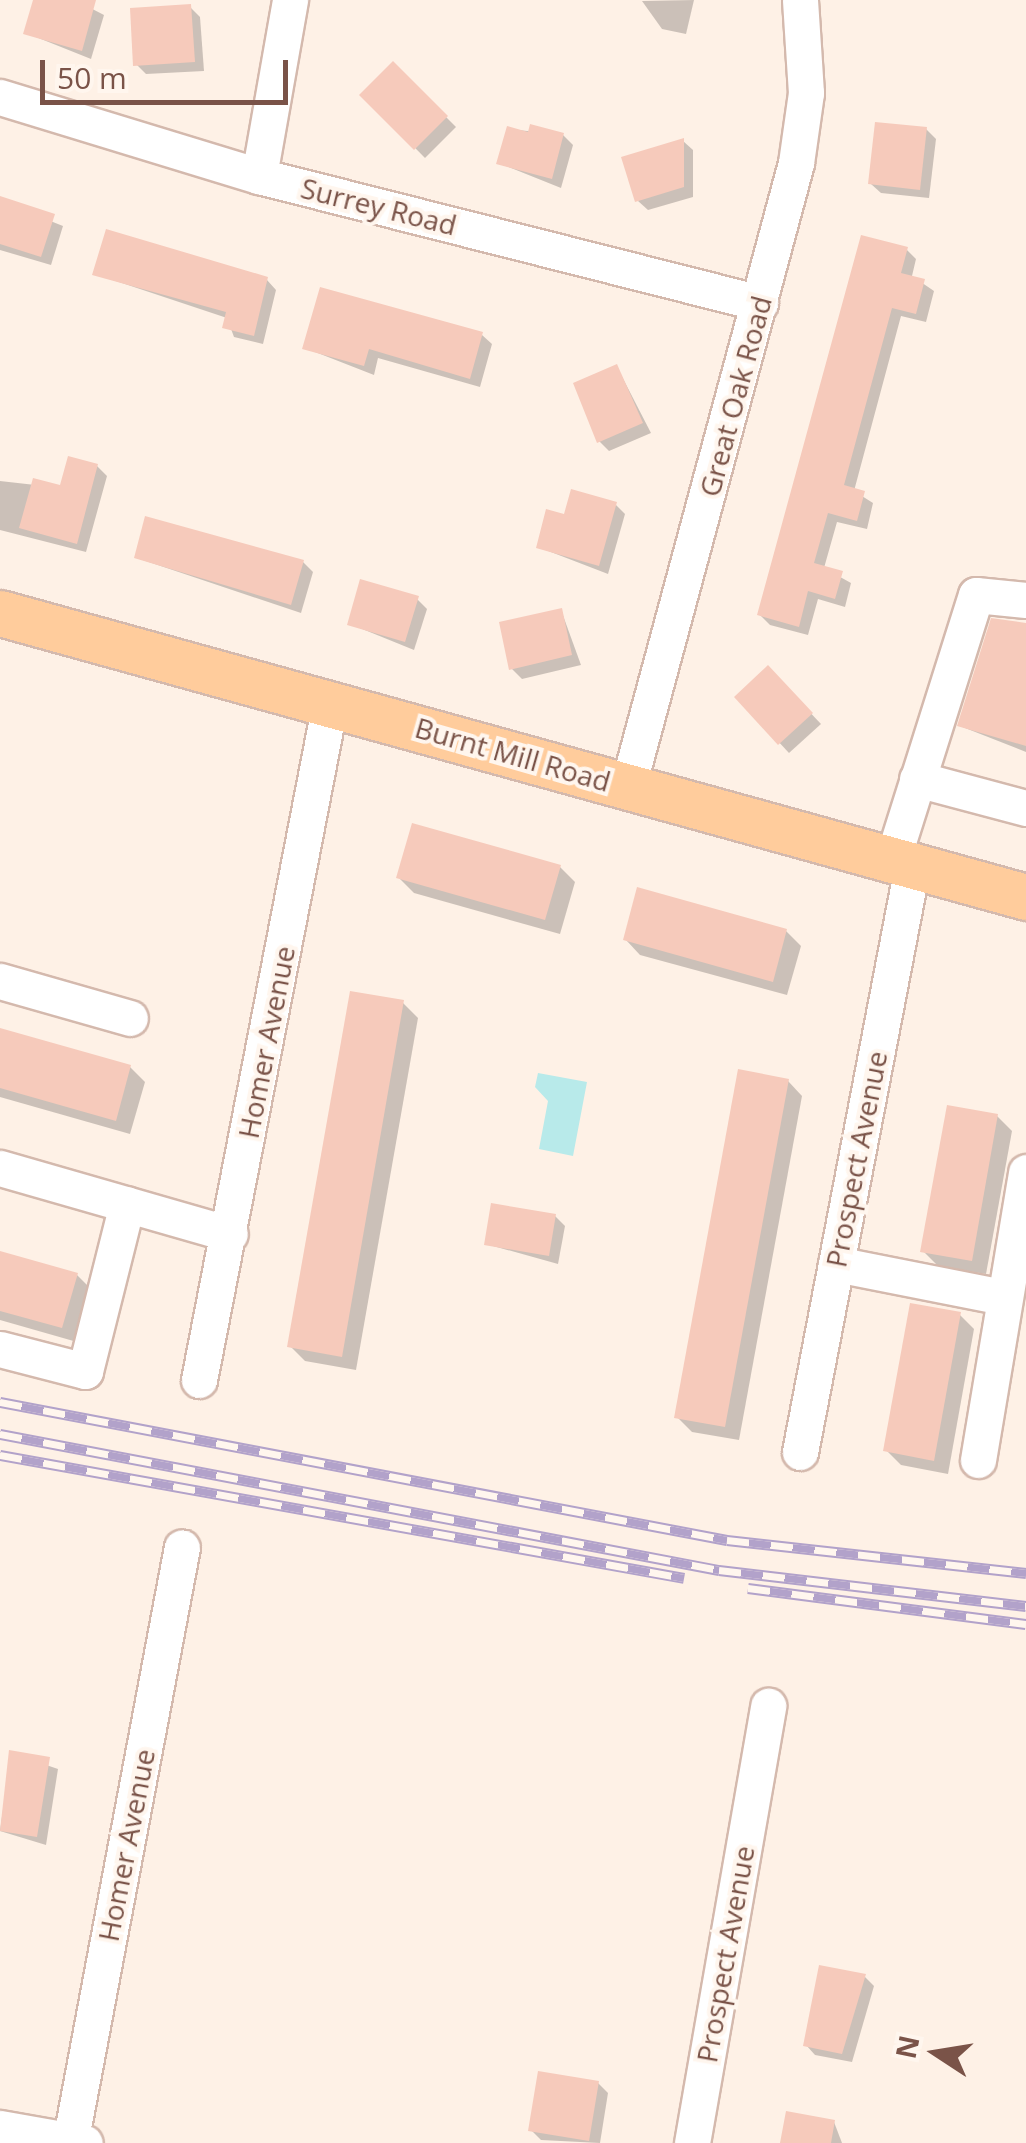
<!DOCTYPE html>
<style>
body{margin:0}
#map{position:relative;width:1026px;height:2143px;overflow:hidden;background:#fef1e6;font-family:"Open Sans",sans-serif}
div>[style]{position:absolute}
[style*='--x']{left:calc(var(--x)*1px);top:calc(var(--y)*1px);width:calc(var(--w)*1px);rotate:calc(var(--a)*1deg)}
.water>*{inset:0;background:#b8eaea}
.shadow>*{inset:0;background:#0003}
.building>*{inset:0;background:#f6cabb}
.roads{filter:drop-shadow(2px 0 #d4b9ad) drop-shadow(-2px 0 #d4b9ad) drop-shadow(0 2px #d4b9ad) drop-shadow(0 -2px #d4b9ad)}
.minor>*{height:35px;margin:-17.5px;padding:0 17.5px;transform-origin:17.5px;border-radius:17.5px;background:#fff}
.major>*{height:45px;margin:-22.5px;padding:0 22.5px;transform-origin:22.5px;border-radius:22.5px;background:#ffcc9c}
.rail>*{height:11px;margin-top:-5.5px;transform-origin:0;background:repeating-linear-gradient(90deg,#fff6ee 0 22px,#b2a2ca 0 44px);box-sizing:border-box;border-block:2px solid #b2a2ca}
span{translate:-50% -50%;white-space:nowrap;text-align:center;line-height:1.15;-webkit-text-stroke:8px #fff6ee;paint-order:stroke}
.street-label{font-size:28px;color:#7a5348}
.north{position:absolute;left:886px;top:2003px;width:100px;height:100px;-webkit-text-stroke:8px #fff6ee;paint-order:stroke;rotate:282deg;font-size:28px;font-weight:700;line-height:40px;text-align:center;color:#7a5348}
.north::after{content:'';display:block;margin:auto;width:35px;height:45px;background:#7a5348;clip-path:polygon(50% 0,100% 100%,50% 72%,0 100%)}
.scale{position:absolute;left:40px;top:60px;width:248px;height:45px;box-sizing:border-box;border:5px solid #7a5348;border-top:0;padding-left:12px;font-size:30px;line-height:35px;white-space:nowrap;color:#7a5348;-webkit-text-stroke:8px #fff6ee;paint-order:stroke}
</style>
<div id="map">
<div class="water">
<i style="clip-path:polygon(538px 1073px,587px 1082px,573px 1156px,539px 1149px,548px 1101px,535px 1087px)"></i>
</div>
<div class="shadow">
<i style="clip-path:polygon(36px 0,75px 0,104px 15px,91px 59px,26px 33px)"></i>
<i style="clip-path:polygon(694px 0,686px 34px,662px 29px,642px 1px)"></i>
<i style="clip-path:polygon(190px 7px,200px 17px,204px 71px,146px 74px,136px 64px)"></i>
<i style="clip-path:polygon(393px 64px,456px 127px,425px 158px,363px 95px)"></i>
<i style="clip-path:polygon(509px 129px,563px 135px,573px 145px,561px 188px,499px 163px)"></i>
<i style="clip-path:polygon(926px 129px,936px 139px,929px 198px,881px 193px,871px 184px)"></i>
<i style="clip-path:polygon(683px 141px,693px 150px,693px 197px,648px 210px,638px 201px)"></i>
<i style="clip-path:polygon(0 201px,63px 226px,51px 265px,0 250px)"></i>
<i style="clip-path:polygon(906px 249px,916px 259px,912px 276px,934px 291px,926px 322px,901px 316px,854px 491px,873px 503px,867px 529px,837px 522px,824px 568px,851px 583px,845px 607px,818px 599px,808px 635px,770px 625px,760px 615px)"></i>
<i style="clip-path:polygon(95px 274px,267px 280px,276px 290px,263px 344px,234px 337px,227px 318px)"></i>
<i style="clip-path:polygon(482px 335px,492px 344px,480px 387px,378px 358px,374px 375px,305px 348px)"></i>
<i style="clip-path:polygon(617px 367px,651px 433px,609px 451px,599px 441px)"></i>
<i style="clip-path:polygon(97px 466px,107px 476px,86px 552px,0 530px,0 481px,62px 488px)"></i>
<i style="clip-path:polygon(615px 504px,625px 514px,608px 574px,538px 547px,566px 518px)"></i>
<i style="clip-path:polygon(137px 558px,303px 562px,313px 572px,301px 613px)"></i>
<i style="clip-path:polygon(417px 599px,427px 609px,414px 650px,350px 624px)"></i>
<i style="clip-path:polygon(561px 610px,581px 665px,522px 679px,512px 669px)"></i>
<i style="clip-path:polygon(1026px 626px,1026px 752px,960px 726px)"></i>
<i style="clip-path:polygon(768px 668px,821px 724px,789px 753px,737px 697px)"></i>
<i style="clip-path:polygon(560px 867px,575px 882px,560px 934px,414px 893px,399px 878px)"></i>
<i style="clip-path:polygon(786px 931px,801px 946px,787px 995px,640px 955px,626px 940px)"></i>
<i style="clip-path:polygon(403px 1003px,418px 1018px,356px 1370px,305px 1361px,290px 1346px)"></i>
<i style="clip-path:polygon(0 1031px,130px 1067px,145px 1082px,130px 1134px,0 1097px)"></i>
<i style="clip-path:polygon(788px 1081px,802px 1096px,739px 1440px,692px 1432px,677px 1417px)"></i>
<i style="clip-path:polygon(997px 1116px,1012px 1131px,986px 1274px,938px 1266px,923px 1251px)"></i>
<i style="clip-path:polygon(555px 1216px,565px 1226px,558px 1264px,486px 1244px)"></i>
<i style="clip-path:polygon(0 1253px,77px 1275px,92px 1290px,77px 1342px,0 1320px)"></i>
<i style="clip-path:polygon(959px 1314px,974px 1329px,948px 1474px,901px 1465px,886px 1450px)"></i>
<i style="clip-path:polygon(11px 1753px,58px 1769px,46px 1845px,0 1831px)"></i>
<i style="clip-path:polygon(864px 1976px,874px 1986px,852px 2062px,815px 2055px,806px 2045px)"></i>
<i style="clip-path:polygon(598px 2083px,608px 2093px,600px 2143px,541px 2140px,531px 2130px)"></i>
<i style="clip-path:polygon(834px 2122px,842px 2143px,783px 2143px)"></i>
</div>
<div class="building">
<i style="clip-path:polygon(33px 0,96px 0,82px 51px,23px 34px)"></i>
<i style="clip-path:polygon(191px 4px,195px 62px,133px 66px,130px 8px)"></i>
<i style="clip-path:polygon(393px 61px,448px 116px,414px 150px,359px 95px)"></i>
<i style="clip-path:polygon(875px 122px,927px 127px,920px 190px,868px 184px)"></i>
<i style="clip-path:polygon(530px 124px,564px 133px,552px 179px,496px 164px,507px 126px,528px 132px)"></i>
<i style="clip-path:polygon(684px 138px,684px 187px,635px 202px,621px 157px)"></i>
<i style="clip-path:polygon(0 196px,55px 214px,41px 257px,0 244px)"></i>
<i style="clip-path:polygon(106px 229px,268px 277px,254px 336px,222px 328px,226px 312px,92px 275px)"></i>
<i style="clip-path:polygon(861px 235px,908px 247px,901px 273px,925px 279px,916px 314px,892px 308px,844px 485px,865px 491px,857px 521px,828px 513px,814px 563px,843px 571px,835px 599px,808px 591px,799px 627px,757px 615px)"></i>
<i style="clip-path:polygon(320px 287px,483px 332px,470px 379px,369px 349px,364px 366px,302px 349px)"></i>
<i style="clip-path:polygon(617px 364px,643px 423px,597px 443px,573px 383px)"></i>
<i style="clip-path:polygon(68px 456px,98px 464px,77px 544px,19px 528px,33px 478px,60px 485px)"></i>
<i style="clip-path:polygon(571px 489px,617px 502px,599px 566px,536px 548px,546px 509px,564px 514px)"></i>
<i style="clip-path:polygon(145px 516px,304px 560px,291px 605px,134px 558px)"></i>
<i style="clip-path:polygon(360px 579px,419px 596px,405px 642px,347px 625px)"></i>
<i style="clip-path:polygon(562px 608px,572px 655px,509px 670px,499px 622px)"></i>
<i style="clip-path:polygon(991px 618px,1026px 623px,1026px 746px,957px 726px)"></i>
<i style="clip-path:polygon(768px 665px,813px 713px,778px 745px,734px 697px)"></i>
<i style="clip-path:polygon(412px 823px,561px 865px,545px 920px,396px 878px)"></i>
<i style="clip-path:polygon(637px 887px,787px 929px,773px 982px,623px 940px)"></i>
<i style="clip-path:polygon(350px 991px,404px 1000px,342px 1357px,287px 1347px)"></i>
<i style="clip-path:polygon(0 1028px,131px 1065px,116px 1121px,0 1088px)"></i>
<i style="clip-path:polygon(738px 1069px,789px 1079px,725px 1427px,674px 1418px)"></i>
<i style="clip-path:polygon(947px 1105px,998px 1114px,972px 1261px,920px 1252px)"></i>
<i style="clip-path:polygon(491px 1203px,556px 1214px,549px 1256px,484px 1245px)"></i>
<i style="clip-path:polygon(0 1251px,78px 1273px,62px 1328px,0 1311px)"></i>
<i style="clip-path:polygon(910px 1303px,961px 1312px,934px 1461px,883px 1451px)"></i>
<i style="clip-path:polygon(9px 1750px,50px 1757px,37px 1837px,0 1831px)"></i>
<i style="clip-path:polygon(819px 1965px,866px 1974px,842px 2054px,803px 2046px)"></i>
<i style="clip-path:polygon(538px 2071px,599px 2081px,589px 2141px,528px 2131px)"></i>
<i style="clip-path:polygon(786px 2111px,835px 2120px,831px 2143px,780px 2143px)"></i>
</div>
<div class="roads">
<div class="minor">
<i style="--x:0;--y:97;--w:271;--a:17"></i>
<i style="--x:259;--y:176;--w:517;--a:14.22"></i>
<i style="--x:259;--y:176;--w:179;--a:-80"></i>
<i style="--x:917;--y:779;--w:113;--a:14.9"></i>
<i style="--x:628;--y:786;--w:645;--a:-74.91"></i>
<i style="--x:796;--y:163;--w:71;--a:-81.9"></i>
<i style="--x:806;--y:93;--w:93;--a:-93.7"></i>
<i style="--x:892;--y:861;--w:279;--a:-72.5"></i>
<i style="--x:976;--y:595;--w:50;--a:5.7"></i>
<i style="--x:0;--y:981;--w:135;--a:15.9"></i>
<i style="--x:0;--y:1168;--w:239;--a:16"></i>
<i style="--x:836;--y:1264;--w:170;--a:11.2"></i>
<i style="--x:0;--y:1349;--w:88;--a:14.5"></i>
<i style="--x:85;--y:1371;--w:172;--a:-75.9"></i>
<i style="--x:199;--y:1380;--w:690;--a:-79.05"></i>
<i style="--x:800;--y:1452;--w:596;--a:-79.16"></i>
<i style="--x:978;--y:1460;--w:292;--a:-80.5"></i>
<i style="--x:0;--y:2128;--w:86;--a:10"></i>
<i style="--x:70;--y:2143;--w:606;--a:-79.36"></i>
<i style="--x:692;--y:2143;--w:444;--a:-80.1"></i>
</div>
<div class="major">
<i style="--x:0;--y:613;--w:1065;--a:15.47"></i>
</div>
</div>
<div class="rail">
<i style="--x:0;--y:1402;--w:740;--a:10.75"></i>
<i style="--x:727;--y:1540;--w:301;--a:6.3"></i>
<i style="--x:0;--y:1434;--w:732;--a:10.71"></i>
<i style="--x:719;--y:1570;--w:309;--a:6.7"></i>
<i style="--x:0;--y:1455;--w:695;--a:10.19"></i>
<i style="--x:748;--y:1588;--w:280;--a:7.4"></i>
</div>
<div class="street-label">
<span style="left:379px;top:206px;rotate:14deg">Surrey Road</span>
<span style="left:735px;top:396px;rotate:-75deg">Great Oak Road</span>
<span style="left:513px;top:754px;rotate:16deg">Burnt Mill Road</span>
<span style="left:266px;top:1042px;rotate:-79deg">Homer Avenue</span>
<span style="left:856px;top:1159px;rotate:-79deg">Prospect Avenue</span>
<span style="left:126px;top:1845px;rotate:-79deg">Homer Avenue</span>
<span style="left:725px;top:1954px;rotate:-80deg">Prospect Avenue</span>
</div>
<div class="north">N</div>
<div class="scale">50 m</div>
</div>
